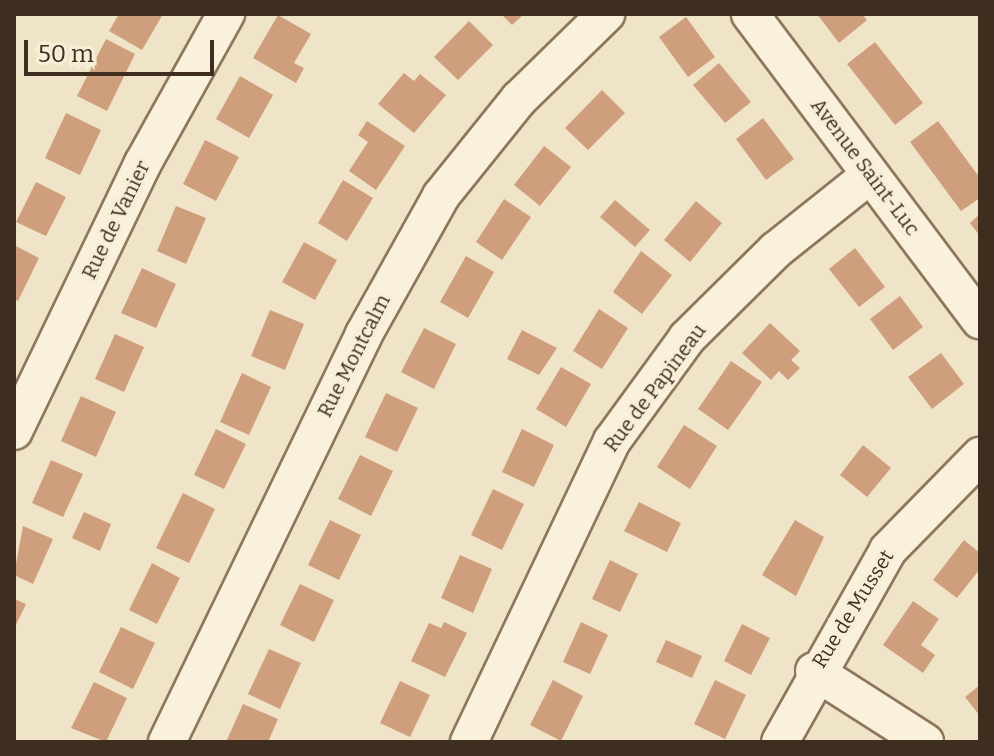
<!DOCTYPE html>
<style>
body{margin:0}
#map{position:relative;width:994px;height:756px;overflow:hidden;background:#f0e4c8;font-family:Bitter,serif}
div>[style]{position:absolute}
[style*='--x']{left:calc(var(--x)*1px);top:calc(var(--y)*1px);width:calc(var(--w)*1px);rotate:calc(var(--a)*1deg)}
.building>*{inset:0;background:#cf9f7d}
.roads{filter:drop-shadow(2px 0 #8d765c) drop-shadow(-2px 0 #8d765c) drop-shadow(0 2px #8d765c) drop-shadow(0 -2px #8d765c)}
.minor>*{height:36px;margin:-18px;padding:0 18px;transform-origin:18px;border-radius:18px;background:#faf1dc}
span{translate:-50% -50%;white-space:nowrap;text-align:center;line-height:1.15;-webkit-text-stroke:6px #f7eed8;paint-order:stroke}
.street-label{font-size:20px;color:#3d2e20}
.frame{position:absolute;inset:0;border:16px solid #3d2e20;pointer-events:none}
.scale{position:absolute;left:24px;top:40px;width:190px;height:36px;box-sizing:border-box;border:4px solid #3d2e20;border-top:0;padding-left:10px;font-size:24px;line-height:28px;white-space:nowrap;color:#3d2e20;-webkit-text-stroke:6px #f7eed8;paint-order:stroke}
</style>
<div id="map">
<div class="building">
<i style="clip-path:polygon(119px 14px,163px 14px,142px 50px,109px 31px)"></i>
<i style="clip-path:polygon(501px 14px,524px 14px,512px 25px)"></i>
<i style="clip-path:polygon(817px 14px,862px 14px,867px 20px,839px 43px)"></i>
<i style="clip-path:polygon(278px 15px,311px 34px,294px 63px,304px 68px,296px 83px,253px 58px)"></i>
<i style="clip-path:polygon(686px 17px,715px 57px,688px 77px,659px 37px)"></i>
<i style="clip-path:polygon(469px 21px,493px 45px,458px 80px,434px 57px)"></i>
<i style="clip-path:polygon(106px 39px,135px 54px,107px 111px,77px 96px)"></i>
<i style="clip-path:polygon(875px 42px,923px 103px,895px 125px,847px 64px)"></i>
<i style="clip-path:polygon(719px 63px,751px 102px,725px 123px,693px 85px)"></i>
<i style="clip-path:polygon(404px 73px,414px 81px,420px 74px,446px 95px,414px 133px,378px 104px)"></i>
<i style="clip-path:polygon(240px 76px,273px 95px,249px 138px,216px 119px)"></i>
<i style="clip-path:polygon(602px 90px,625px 113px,588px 150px,565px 128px)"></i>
<i style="clip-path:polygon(66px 113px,101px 130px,80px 175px,45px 158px)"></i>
<i style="clip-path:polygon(763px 118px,794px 159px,766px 180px,736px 139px)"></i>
<i style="clip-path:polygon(367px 121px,405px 146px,376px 190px,349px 171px,368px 142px,358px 135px)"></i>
<i style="clip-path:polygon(938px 121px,980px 178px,980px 198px,961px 211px,910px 142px)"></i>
<i style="clip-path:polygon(205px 140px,239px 157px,216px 201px,183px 184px)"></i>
<i style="clip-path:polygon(544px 146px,571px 167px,540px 206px,514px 185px)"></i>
<i style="clip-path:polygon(343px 180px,373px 198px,347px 241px,318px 223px)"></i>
<i style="clip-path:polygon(36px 182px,66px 197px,46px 236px,16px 222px)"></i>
<i style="clip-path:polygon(504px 199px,531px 217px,502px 260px,476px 242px)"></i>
<i style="clip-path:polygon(615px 200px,650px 230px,635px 247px,600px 217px)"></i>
<i style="clip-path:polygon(696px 201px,722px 223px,690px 262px,664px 240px)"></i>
<i style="clip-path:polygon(176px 206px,206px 218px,186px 264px,157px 251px)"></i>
<i style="clip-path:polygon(980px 214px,980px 236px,970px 223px)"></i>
<i style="clip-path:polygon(304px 242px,337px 260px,315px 300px,282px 282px)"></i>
<i style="clip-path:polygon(14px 245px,39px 258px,18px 301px,14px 299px)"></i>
<i style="clip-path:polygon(855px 248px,885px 287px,859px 307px,829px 269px)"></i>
<i style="clip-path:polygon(641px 251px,672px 275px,642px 314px,613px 292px)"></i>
<i style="clip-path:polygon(466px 256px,494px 272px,468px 318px,440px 302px)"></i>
<i style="clip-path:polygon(142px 268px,176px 284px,156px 328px,121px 313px)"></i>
<i style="clip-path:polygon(900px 296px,923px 327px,893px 350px,870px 319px)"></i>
<i style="clip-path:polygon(599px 309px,628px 328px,602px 369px,573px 351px)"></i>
<i style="clip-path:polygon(270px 310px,304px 324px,285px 370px,251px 356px)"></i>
<i style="clip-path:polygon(770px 323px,800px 351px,791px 360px,800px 368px,788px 380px,779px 371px,771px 380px,742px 353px)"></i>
<i style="clip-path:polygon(424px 328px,456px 344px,434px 389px,401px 372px)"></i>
<i style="clip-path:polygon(522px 330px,557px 348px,539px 375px,507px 359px)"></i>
<i style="clip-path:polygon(115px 334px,144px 347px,124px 392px,95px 379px)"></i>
<i style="clip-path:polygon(941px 353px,964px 384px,932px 409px,908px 377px)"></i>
<i style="clip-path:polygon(731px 361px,762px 382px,728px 430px,698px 409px)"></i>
<i style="clip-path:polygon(561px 367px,591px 384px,566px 427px,536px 409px)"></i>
<i style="clip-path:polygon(242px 373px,271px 387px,249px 435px,220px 422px)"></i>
<i style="clip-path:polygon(386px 393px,418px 408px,397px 452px,365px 437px)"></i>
<i style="clip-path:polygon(81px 396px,116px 412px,96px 457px,61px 441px)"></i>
<i style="clip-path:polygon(684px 425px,717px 446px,690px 489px,657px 467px)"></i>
<i style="clip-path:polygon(216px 429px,246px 444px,224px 489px,194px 475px)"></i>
<i style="clip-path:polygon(522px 429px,554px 445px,534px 487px,502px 472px)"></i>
<i style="clip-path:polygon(863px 445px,891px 468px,867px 497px,840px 475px)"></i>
<i style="clip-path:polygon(360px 455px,393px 471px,371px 516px,338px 499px)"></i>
<i style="clip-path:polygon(51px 460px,83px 474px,63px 517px,32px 503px)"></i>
<i style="clip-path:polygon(493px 489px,524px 504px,502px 550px,471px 535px)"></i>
<i style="clip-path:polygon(183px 493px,215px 509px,189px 563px,156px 548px)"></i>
<i style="clip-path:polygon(639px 502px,681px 523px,667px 552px,624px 531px)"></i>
<i style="clip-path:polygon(84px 512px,111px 524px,100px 551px,72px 538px)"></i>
<i style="clip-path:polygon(330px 520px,361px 535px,339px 580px,308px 565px)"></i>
<i style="clip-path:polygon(795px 520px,824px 537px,796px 596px,762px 575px)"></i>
<i style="clip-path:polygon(23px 526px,53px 539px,33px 584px,14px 575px)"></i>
<i style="clip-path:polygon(964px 540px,980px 553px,980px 569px,957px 598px,933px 580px)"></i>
<i style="clip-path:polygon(460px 555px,492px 569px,473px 613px,441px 598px)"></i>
<i style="clip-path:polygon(610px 560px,638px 574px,620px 612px,592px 599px)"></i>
<i style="clip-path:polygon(152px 563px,180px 578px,157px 624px,129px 610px)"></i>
<i style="clip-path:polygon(300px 584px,334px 600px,314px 642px,280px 625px)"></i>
<i style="clip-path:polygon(14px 599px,26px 604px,14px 629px)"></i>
<i style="clip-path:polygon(913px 601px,939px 619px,921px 645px,935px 655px,923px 673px,883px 645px)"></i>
<i style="clip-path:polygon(444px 622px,467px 633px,445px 677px,411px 661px,429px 623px,441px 628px)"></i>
<i style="clip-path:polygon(581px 622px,608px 635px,590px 674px,563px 662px)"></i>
<i style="clip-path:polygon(742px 624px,770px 638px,751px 675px,724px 661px)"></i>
<i style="clip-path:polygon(121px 627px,155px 643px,133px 689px,99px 672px)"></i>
<i style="clip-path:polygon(666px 640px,702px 656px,692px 678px,656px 662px)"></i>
<i style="clip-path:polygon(269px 649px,301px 663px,280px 709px,248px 694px)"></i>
<i style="clip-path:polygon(553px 680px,583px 696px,561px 741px,530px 725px)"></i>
<i style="clip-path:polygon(715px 680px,746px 695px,725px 739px,694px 724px)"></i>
<i style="clip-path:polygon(400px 681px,430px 695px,410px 737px,380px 723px)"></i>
<i style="clip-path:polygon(94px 682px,127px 698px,106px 742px,71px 728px)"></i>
<i style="clip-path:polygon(980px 685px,980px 716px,965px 697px)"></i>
<i style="clip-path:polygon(243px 704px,278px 719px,268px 742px,226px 742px)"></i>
</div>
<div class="roads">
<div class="minor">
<i style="--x:750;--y:14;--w:383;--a:53.1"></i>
<i style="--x:14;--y:431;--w:297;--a:-64.3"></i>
<i style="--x:143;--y:163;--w:171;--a:-60.9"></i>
<i style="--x:814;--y:671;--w:132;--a:32.6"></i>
<i style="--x:167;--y:742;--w:453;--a:-64.2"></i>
<i style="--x:364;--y:334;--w:158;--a:-60.8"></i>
<i style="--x:441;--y:196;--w:124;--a:-51.2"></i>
<i style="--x:519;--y:99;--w:122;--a:-44.3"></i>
<i style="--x:469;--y:742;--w:333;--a:-64.6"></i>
<i style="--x:612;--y:441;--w:127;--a:-53.9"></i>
<i style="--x:687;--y:338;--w:125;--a:-44.7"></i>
<i style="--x:776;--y:250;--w:120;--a:-38.6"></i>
<i style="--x:780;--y:742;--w:220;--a:-60.6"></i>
<i style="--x:888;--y:550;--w:132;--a:-45.6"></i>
</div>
</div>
<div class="street-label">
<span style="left:865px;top:167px;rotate:53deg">Avenue Saint-Luc</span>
<span style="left:116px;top:220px;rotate:-64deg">Rue de Vanier</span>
<span style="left:354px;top:356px;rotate:-63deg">Rue Montcalm</span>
<span style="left:655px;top:388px;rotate:-53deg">Rue de Papineau</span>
<span style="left:853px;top:609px;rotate:-58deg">Rue de Musset</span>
</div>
<div class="frame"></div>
<div class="scale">50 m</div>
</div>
